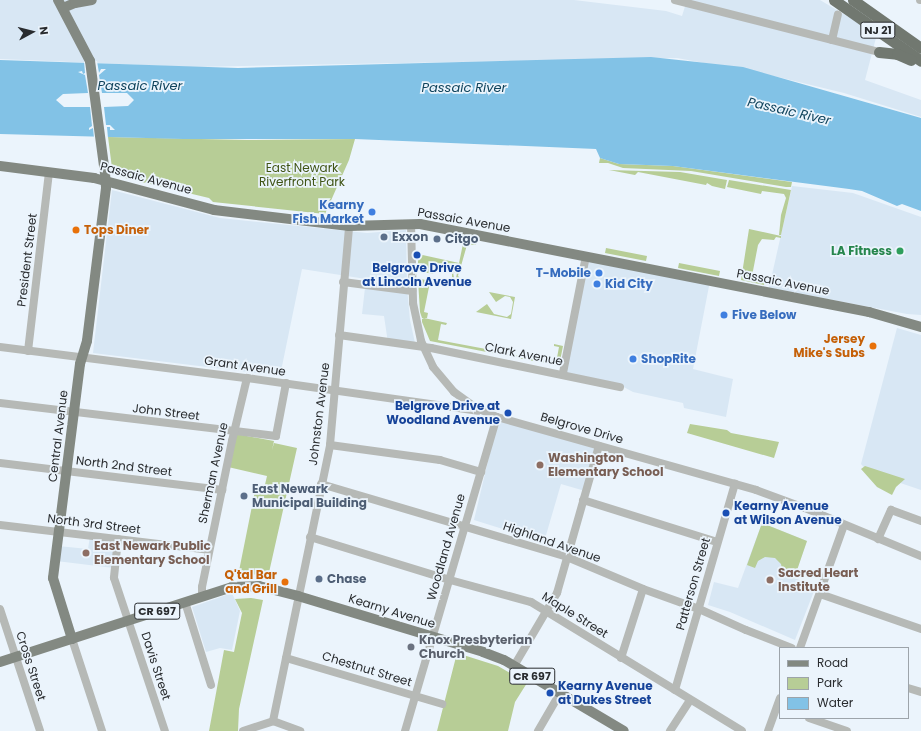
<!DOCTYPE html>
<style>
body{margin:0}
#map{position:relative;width:921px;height:731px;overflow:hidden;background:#ebf4fc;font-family:Poppins,sans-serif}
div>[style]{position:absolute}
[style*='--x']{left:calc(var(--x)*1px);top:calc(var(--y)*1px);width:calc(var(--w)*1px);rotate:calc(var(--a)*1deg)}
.built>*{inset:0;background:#d8e7f4}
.green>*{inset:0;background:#b7cd96}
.water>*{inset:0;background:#82c2e6}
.pier>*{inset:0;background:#ebf4fc}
.minor>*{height:8px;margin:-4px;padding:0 4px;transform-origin:4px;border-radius:4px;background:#b6b9b6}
.major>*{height:10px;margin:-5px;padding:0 5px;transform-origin:5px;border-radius:5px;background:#838982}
.highway>*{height:11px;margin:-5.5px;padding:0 5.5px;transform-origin:5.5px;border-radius:5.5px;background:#717870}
.dots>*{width:11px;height:11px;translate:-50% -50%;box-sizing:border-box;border:2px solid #ebf4fc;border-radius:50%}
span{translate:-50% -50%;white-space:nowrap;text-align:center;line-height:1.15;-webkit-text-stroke:3.5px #ebf4fc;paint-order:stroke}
.shield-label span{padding:1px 3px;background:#ebf4fc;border:1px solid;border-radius:3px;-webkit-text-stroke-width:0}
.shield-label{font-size:11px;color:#292c2f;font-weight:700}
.park-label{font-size:12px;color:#405415}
.street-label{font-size:12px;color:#292c2f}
.shop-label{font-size:12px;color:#366cbe;font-weight:700}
.right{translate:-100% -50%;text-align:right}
.left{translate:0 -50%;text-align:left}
.food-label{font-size:12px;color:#c56008;font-weight:700}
.service-label{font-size:12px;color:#4e5e75;font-weight:700}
.leisure-label{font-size:12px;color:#27864d;font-weight:700}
.transit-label{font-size:12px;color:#164399;font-weight:700}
.education-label{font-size:12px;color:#785e54;font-weight:700}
.worship-label{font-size:12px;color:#5b616d;font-weight:700}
.water-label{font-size:13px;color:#10445d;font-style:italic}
.legend{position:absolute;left:779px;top:647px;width:130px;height:72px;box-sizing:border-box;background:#ebf4fc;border:1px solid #9da4aa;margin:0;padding:5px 7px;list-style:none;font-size:12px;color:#292c2f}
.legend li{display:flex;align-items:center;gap:8px;height:20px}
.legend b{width:20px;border:1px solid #9da4aa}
.north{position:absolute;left:12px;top:12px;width:40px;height:40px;-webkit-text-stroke:3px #ebf4fc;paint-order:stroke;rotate:83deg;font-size:11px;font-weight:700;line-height:16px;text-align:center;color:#292c2f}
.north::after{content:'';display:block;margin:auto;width:14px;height:18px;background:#292c2f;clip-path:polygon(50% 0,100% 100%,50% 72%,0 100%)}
</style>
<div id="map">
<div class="built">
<i style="clip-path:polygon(0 0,574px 0,666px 11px,682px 16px,687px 0,820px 0,877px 34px,865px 80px,921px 100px,921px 117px,844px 93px,778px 77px,677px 58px,190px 67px,0 59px)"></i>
<i style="clip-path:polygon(792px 186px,853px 193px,921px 217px,921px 315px,907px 314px,769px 288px)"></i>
<i style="clip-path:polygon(112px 190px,220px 218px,367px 233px,406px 230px,407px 287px,410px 320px,415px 343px,388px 343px,384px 316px,362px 314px,366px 279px,302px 269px,280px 376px,93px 353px)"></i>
<i style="clip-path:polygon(584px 257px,710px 281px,693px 369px,733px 379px,726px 417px,684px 408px,683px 403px,633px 392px,620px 385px,561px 374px)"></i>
<i style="clip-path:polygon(897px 328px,921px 335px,921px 490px,868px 472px,861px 464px)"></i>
<i style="clip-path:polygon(498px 419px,598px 446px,585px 491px,561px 484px,544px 542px,474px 520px)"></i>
<i style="clip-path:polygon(762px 523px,807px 541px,794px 578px,816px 586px,795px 640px,730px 612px,708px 605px,714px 582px,738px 588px)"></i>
<i style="clip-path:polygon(90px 536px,117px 540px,114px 568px,56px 561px,58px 546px,88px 549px)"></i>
<i style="clip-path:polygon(232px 593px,240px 611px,232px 650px,220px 648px,206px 652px,192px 607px)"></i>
</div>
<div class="green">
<i style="clip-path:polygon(108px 137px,247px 140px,355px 139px,349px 160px,325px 214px,213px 202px,209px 198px,121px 177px,112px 168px)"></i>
<i style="clip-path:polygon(600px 158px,619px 164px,673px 166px,792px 182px,791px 187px,786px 187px,691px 171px,623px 168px,608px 163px,599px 163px)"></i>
<i style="clip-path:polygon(609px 170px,680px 172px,727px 180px,725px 189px,712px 186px,707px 183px,706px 185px,638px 172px,635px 175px)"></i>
<i style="clip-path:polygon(729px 180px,791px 190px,781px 235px,779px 235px,781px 215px,786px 198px,784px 194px,762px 191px,761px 194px,727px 187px)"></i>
<i style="clip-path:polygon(749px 229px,781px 236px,781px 238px,776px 237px,774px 240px,762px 239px,758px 245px,752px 276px,755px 279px,765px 282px,764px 285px,741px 280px)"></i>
<i style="clip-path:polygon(464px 239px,474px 241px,476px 245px,467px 245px,461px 266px,463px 266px,460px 267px,458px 276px,460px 278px,456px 278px,457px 273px,453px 272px,454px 278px,452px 277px,452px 273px,440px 270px,435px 269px,433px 274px,418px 271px,418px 254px,459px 263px)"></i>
<i style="clip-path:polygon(606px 248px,647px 256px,646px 261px,605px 253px)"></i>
<i style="clip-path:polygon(679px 263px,720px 271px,719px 276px,678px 268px)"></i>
<i style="clip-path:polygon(421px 279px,434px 282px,429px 283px,429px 287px,424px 312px,428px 313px,427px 318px,422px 318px,420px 312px,418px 280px)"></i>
<i style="clip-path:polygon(489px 292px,515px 297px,511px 319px,476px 312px,487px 304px,494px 314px,507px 317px,511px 314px,513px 302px,510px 297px,505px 296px,496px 302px)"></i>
<i style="clip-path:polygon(424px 318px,447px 323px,446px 325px,441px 324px,438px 340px,486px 349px,488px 345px,488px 350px,493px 351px,493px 353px,505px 353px,507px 349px,508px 354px,556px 363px,559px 347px,554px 346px,554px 344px,563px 346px,559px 366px,430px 341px,422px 322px,422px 319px)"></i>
<i style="clip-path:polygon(690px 424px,727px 430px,731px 433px,779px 442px,774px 458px,687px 433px)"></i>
<i style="clip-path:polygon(236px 434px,274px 441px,272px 450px,274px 443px,297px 448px,268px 577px,252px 574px,238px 576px,255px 491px,263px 493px,267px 476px,228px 467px)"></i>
<i style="clip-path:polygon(865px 466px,905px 479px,896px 487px,892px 495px,877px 487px,861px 469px)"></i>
<i style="clip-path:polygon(762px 523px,807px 541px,794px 579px,783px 574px,781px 564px,775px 558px,765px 557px,758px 561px,755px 568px,747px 565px)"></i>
<i style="clip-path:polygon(251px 598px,263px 600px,239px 709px,238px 731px,209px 731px,224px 650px,234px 652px,242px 613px,235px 599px)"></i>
<i style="clip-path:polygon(457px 653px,498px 666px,527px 683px,515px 702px,508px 731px,437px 731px)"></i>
</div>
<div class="water">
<i style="clip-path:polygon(651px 57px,743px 67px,921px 118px,921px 211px,902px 204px,897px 206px,862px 191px,849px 189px,673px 166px,619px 164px,600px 158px,596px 149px,355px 139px,183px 139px,0 134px,0 60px,238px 68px)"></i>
</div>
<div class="pier">
<i style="clip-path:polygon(84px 61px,97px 61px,99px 73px,101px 69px,106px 69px,99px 75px,102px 93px,127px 93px,134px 100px,128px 106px,104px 107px,106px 125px,110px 125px,115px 130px,110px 130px,110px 127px,107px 127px,108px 138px,94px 138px,93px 128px,89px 130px,89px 128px,92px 126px,90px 107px,64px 107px,56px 100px,63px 94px,88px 93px,85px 75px,78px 72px,82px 71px,83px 74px,85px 73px)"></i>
</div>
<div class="minor">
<i style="--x:675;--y:0;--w:211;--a:14.3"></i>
<i style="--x:920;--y:0;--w:1;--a:0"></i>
<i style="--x:832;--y:40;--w:26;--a:-77"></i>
<i style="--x:411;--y:224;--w:79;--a:88.5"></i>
<i style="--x:413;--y:303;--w:39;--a:78"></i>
<i style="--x:421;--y:341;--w:29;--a:65"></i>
<i style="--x:433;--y:367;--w:33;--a:50"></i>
<i style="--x:454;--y:392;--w:24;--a:36"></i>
<i style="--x:473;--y:406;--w:26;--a:25"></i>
<i style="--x:497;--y:417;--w:269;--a:15.7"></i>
<i style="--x:756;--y:490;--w:52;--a:20.2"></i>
<i style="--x:805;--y:508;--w:126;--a:22.5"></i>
<i style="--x:343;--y:282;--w:70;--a:7.4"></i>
<i style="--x:339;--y:335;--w:93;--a:8"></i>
<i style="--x:431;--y:348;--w:193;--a:11.7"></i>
<i style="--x:0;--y:347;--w:249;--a:7.2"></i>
<i style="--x:247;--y:378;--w:233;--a:8.1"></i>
<i style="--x:28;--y:351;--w:180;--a:-83.3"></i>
<i style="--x:563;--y:373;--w:119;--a:-78.9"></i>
<i style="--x:0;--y:403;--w:278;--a:6.8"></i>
<i style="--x:276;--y:436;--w:54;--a:-79.3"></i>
<i style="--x:330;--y:445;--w:111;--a:7.8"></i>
<i style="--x:440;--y:460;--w:43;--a:16.3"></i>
<i style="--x:0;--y:463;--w:224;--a:6.9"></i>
<i style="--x:321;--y:484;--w:257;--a:16.5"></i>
<i style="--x:567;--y:557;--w:82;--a:22.8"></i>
<i style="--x:643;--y:589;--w:59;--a:19.7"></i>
<i style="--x:699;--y:609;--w:51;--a:24.1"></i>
<i style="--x:746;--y:630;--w:49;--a:21.4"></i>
<i style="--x:583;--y:500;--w:140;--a:17.4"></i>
<i style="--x:0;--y:525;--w:210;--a:6.8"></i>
<i style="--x:310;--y:537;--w:146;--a:17.1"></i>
<i style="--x:450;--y:580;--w:84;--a:15.2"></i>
<i style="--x:531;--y:602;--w:247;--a:31.4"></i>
<i style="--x:118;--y:539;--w:39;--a:96"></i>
<i style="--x:114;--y:578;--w:161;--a:71.6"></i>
<i style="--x:878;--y:539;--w:32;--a:-66"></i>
<i style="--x:891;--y:510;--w:32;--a:20"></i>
<i style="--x:820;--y:594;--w:107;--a:19.1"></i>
<i style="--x:202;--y:596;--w:9;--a:-90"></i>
<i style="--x:202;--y:587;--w:149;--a:-78.4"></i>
<i style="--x:232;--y:441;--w:65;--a:-76.6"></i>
<i style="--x:185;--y:602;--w:87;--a:72.6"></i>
<i style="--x:0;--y:609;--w:128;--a:71.8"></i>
<i style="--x:72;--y:639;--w:97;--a:71.9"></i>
<i style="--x:800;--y:648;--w:131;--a:-70.3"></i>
<i style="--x:286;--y:658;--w:163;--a:16.4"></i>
<i style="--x:621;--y:658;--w:72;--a:-72.3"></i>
<i style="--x:514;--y:666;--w:85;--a:-59.5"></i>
<i style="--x:557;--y:593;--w:153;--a:-74.1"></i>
<i style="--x:908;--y:688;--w:14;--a:17"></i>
<i style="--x:675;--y:690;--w:215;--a:-73.8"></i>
<i style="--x:809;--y:718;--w:40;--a:18.9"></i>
<i style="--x:273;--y:721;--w:282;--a:-78.3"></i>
<i style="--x:330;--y:445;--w:220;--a:-85"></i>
<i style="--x:273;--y:721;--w:29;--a:20"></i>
<i style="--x:243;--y:731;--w:32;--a:-18"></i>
<i style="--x:405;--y:731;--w:327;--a:-73.7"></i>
<i style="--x:538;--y:731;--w:44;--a:-59.9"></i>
<i style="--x:670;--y:731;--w:37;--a:-57"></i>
<i style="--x:768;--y:731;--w:35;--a:-70"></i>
</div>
<div class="major">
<i style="--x:58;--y:0;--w:69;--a:62.3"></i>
<i style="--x:90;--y:61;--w:113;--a:82.4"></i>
<i style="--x:105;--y:173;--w:15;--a:86"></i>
<i style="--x:106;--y:188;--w:154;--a:97.1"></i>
<i style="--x:87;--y:341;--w:24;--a:107"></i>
<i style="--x:80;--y:364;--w:216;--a:97.2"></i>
<i style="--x:53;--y:578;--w:64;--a:72.7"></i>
<i style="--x:63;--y:8;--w:13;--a:-23"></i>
<i style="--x:75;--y:3;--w:17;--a:-10"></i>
<i style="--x:0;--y:166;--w:95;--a:7.3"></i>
<i style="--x:94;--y:178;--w:124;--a:14.9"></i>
<i style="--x:214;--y:210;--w:136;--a:6.8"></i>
<i style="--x:349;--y:226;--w:71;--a:-1.6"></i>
<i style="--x:420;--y:224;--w:458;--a:11.1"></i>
<i style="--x:869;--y:312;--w:54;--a:16.1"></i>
<i style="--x:0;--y:662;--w:244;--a:-17.9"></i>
<i style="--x:232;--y:587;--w:27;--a:-2"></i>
<i style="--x:259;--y:586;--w:40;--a:14.4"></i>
<i style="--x:298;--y:596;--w:193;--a:16.8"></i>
<i style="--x:483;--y:652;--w:22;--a:21"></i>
<i style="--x:504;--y:660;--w:139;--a:30.6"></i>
</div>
<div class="highway">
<i style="--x:834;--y:0;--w:106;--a:35"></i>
<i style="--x:853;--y:0;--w:83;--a:35.2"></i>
<i style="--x:879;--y:52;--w:18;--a:6"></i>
<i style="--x:897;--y:54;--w:15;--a:23"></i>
</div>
<div class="dots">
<i style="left:372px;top:212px;background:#3f7fe0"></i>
<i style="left:76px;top:230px;background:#e8710a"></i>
<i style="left:384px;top:237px;background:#5c6f8a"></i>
<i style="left:437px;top:239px;background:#5c6f8a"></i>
<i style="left:900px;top:251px;background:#2e9e5b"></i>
<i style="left:417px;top:255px;background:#1a4fb4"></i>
<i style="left:599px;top:273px;background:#3f7fe0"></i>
<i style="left:597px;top:284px;background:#3f7fe0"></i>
<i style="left:724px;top:315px;background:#3f7fe0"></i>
<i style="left:873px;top:346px;background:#e8710a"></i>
<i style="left:633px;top:359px;background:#3f7fe0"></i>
<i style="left:508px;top:413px;background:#1a4fb4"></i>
<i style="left:540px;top:465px;background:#8d6e63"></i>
<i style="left:244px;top:496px;background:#5c6f8a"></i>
<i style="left:726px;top:513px;background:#1a4fb4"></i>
<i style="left:86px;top:553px;background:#8d6e63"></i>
<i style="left:319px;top:579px;background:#5c6f8a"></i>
<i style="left:770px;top:580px;background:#8d6e63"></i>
<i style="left:285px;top:582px;background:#e8710a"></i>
<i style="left:411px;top:647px;background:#6b7280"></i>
<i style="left:550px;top:693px;background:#1a4fb4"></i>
</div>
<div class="shield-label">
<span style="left:878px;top:30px">NJ 21</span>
<span style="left:157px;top:611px">CR 697</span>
<span style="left:532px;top:676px">CR 697</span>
</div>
<div class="park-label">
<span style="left:302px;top:175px">East Newark<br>Riverfront Park</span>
</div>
<div class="street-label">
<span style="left:146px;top:178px;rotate:15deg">Passaic Avenue</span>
<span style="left:464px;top:220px;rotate:10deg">Passaic Avenue</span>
<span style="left:27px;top:260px;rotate:-83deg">President Street</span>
<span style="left:783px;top:282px;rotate:11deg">Passaic Avenue</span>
<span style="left:524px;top:354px;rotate:11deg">Clark Avenue</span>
<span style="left:245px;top:366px;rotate:8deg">Grant Avenue</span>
<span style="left:166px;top:412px;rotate:7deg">John Street</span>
<span style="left:319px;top:414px;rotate:-83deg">Johnston Avenue</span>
<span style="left:582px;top:428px;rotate:16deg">Belgrove Drive</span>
<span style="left:58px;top:436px;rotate:-83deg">Central Avenue</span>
<span style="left:124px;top:466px;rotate:7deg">North 2nd Street</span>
<span style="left:213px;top:473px;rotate:-78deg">Sherman Avenue</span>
<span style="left:94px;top:524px;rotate:7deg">North 3rd Street</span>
<span style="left:552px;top:542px;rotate:19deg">Highland Avenue</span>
<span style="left:446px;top:547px;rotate:-74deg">Woodland Avenue</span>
<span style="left:693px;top:584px;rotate:-74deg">Patterson Street</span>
<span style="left:392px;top:611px;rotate:17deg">Kearny Avenue</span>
<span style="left:575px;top:615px;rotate:32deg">Maple Street</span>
<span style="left:31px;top:666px;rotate:72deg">Cross Street</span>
<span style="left:156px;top:666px;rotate:72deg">Davis Street</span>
<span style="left:367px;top:669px;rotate:17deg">Chestnut Street</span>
</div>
<div class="shop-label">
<span class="right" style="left:364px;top:212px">Kearny<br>Fish Market</span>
<span class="right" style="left:591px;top:273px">T-Mobile</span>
<span class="left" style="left:605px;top:284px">Kid City</span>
<span class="left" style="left:732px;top:315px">Five Below</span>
<span class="left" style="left:641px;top:359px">ShopRite</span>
</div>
<div class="food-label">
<span class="left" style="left:84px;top:230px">Tops Diner</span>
<span class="right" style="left:865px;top:346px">Jersey<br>Mike's Subs</span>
<span class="right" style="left:277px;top:582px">Q'tal Bar<br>and Grill</span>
</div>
<div class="service-label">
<span class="left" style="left:392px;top:237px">Exxon</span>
<span class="left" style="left:445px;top:239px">Citgo</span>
<span class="left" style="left:252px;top:496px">East Newark<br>Municipal Building</span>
<span class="left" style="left:327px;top:579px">Chase</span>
</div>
<div class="leisure-label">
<span class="right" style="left:892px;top:251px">LA Fitness</span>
</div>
<div class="transit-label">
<span style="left:417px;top:275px">Belgrove Drive<br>at Lincoln Avenue</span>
<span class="right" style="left:500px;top:413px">Belgrove Drive at<br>Woodland Avenue</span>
<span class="left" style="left:734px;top:513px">Kearny Avenue<br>at Wilson Avenue</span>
<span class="left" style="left:558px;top:693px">Kearny Avenue<br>at Dukes Street</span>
</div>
<div class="education-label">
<span class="left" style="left:548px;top:465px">Washington<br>Elementary School</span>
<span class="left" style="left:94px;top:553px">East Newark Public<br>Elementary School</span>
<span class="left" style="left:778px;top:580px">Sacred Heart<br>Institute</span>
</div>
<div class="worship-label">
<span class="left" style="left:419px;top:647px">Knox Presbyterian<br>Church</span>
</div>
<div class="water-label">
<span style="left:140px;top:86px">Passaic River</span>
<span style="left:464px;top:88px">Passaic River</span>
<span style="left:789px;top:112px;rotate:13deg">Passaic River</span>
</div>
<ul class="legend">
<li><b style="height:5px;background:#838982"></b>Road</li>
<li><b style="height:11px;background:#b7cd96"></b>Park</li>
<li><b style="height:11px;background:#82c2e6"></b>Water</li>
</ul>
<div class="north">N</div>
</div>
